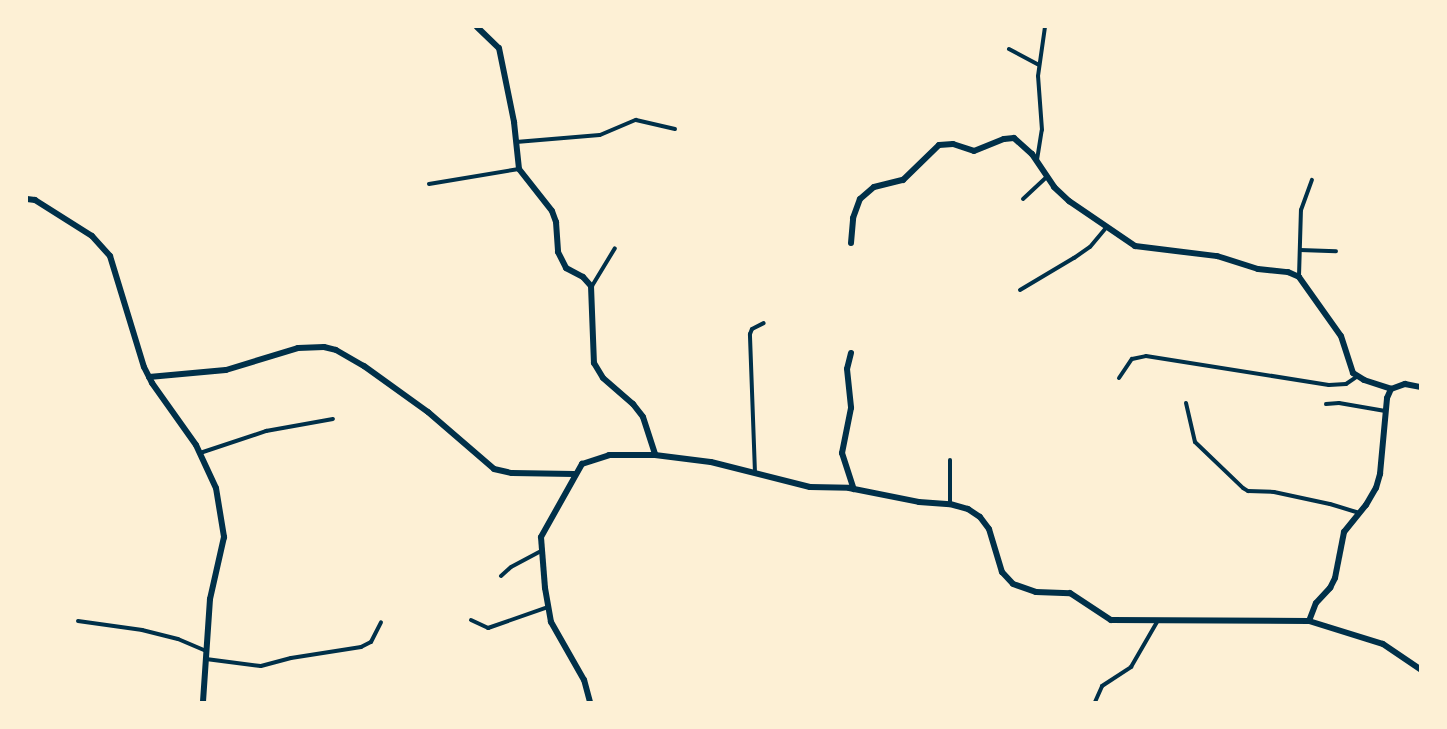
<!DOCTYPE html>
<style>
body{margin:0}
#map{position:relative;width:1447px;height:729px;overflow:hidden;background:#fdf0d5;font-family:Raleway,sans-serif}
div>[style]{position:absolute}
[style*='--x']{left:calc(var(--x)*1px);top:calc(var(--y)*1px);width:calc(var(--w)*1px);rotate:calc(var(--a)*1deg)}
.service>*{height:4px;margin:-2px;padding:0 2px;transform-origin:2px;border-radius:2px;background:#003049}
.minor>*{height:6px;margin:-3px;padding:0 3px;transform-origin:3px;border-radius:3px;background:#003049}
span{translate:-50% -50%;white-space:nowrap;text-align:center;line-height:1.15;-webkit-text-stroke:6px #fdf0d5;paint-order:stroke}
.frame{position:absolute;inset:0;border:28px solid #fdf0d5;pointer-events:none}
</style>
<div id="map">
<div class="service">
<div style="--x:1009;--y:49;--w:34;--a:28"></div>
<div style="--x:516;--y:142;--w:84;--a:-4.8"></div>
<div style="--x:600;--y:135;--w:39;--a:-23"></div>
<div style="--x:636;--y:120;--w:40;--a:13"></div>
<div style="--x:1037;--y:160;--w:30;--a:-81"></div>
<div style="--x:1042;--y:130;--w:54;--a:-94.2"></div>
<div style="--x:1038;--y:76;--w:49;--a:-81.9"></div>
<div style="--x:429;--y:184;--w:91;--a:-9.5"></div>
<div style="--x:1023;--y:199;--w:33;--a:-43"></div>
<div style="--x:1300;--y:250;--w:36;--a:2"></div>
<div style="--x:1299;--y:276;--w:66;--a:-88.3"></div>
<div style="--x:1301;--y:210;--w:32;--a:-70"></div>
<div style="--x:592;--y:286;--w:44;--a:-58.8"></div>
<div style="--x:1020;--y:290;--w:63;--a:-30.7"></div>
<div style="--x:1074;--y:258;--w:19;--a:-35"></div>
<div style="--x:1090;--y:247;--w:26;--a:-50"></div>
<div style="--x:1119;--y:378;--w:23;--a:-56"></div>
<div style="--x:1132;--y:359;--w:14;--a:-12"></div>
<div style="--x:1146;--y:356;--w:185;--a:9"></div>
<div style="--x:1329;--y:385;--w:17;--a:-3"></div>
<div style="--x:1346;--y:384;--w:14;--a:-34"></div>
<div style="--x:1186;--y:403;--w:40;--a:77"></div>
<div style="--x:1195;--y:442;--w:66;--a:43.8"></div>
<div style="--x:1243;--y:488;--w:6;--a:31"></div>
<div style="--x:1248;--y:491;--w:26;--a:2"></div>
<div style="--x:1274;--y:492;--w:57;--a:12.1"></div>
<div style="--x:1330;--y:504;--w:30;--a:17"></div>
<div style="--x:1326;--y:404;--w:13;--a:-4"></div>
<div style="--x:1339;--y:403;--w:47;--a:9.9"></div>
<div style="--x:200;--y:453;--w:70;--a:-18.4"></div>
<div style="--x:266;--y:431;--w:68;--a:-10.2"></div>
<div style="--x:755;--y:473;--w:139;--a:-92.1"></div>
<div style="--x:750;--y:334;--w:5;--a:-68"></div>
<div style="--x:752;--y:329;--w:13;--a:-27"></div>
<div style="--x:950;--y:504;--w:44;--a:-90"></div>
<div style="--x:501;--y:576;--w:13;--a:-42"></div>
<div style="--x:511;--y:567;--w:34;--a:-28"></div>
<div style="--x:471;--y:620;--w:19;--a:25"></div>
<div style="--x:488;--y:628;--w:64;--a:-19.3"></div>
<div style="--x:78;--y:621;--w:65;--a:8"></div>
<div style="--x:142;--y:630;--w:37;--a:14"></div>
<div style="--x:178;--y:639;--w:30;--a:23"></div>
<div style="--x:206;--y:659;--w:55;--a:7.3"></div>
<div style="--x:261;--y:666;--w:31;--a:-15"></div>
<div style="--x:291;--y:658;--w:71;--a:-8.9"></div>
<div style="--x:361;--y:647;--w:11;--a:-27"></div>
<div style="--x:371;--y:642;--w:22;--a:-63"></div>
<div style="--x:1095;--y:702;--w:17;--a:-66"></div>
<div style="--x:1102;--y:686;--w:35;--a:-33"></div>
<div style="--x:1131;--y:667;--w:52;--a:-60"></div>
</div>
<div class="minor">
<div style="--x:477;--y:27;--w:30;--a:44"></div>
<div style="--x:499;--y:48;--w:76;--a:78.5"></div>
<div style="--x:514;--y:122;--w:47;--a:83.9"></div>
<div style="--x:519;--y:169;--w:53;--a:51.8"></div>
<div style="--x:552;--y:211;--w:12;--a:70"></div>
<div style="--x:556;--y:222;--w:30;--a:86"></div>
<div style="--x:558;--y:252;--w:18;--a:63"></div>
<div style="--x:566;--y:268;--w:19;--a:28"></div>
<div style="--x:583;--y:277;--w:12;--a:48"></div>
<div style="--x:591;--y:286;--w:77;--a:87.8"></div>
<div style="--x:594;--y:363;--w:17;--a:59"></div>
<div style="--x:603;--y:378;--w:40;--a:41"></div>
<div style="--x:633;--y:404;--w:16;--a:52"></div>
<div style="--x:643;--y:417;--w:40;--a:72"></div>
<div style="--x:27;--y:199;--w:8;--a:7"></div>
<div style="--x:35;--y:200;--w:67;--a:32.3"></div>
<div style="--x:92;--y:236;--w:27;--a:48"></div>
<div style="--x:110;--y:256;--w:116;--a:73"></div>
<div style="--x:144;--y:367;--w:18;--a:63"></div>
<div style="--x:152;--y:383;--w:76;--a:54.6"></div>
<div style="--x:196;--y:445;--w:47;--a:65.1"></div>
<div style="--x:216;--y:488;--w:50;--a:80.7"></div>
<div style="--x:224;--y:537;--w:64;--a:102.7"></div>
<div style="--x:210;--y:599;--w:103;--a:93.9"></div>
<div style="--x:851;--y:243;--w:25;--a:-85"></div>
<div style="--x:853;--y:218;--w:20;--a:-70"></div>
<div style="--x:860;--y:199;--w:18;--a:-41"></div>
<div style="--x:874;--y:187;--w:30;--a:-14"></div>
<div style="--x:903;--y:180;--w:50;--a:-44.2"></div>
<div style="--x:939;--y:145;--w:14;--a:-4"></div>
<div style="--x:953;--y:144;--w:22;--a:18"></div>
<div style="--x:974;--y:151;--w:32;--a:-22"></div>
<div style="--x:1004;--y:139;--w:10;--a:-6"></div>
<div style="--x:1014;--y:138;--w:24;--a:42"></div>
<div style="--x:1032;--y:154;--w:40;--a:56"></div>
<div style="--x:1054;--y:187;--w:21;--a:43"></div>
<div style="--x:1069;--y:201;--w:80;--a:34.3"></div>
<div style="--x:1135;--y:246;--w:83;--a:7"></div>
<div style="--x:1217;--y:256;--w:43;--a:17.6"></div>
<div style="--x:1258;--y:269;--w:30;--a:6"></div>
<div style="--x:1288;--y:272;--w:12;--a:24"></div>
<div style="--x:1299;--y:277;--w:72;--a:54.6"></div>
<div style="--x:1341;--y:336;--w:39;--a:72"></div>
<div style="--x:1353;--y:373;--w:13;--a:32"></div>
<div style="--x:1364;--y:380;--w:28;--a:18"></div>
<div style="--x:851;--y:353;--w:16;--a:104"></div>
<div style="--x:847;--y:369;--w:39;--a:84"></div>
<div style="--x:851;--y:408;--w:46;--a:101.3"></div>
<div style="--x:842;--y:453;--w:38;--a:72"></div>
<div style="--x:149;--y:377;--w:77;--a:-5.2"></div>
<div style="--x:226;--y:370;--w:75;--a:-17"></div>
<div style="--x:298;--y:348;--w:26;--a:-2"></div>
<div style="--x:324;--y:347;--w:12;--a:14"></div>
<div style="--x:336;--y:350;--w:32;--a:30"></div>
<div style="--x:364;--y:366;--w:79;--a:35.7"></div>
<div style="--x:428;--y:412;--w:87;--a:40.8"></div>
<div style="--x:494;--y:469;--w:18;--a:13"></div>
<div style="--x:512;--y:473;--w:62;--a:0.9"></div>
<div style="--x:1309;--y:621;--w:19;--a:-69"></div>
<div style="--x:1316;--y:603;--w:21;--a:-47"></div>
<div style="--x:1330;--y:588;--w:11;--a:-63"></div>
<div style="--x:1335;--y:578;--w:47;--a:-78.9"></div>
<div style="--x:1344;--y:532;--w:35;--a:-51"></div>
<div style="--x:1366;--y:505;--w:20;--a:-60"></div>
<div style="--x:1376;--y:488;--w:15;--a:-74"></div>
<div style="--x:1380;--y:474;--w:76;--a:-84.7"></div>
<div style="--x:1387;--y:398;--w:10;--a:-66"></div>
<div style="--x:1391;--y:389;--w:15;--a:-20"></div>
<div style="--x:1405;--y:384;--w:15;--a:11"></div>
<div style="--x:590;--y:702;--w:23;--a:-105"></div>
<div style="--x:584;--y:680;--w:67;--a:-119.6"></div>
<div style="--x:551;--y:622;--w:35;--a:-100"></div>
<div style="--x:545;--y:588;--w:51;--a:-94.5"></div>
<div style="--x:541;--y:537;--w:84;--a:-60.7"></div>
<div style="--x:582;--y:464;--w:28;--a:-18"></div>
<div style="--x:609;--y:455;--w:46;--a:0"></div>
<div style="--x:655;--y:455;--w:56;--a:7.1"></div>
<div style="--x:711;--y:462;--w:102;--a:14.2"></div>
<div style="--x:810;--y:487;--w:39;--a:1"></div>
<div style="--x:849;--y:488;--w:71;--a:11.3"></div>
<div style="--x:919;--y:502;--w:31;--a:4"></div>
<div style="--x:950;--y:504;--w:19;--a:16"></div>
<div style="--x:968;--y:509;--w:14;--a:34"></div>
<div style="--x:980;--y:517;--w:15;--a:53"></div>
<div style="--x:989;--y:529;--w:45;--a:73.2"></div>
<div style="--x:1002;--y:572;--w:16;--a:47"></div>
<div style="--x:1013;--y:584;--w:24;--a:19"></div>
<div style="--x:1036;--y:592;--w:34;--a:2"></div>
<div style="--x:1070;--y:593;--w:49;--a:33.4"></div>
<div style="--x:1111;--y:620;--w:198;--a:0.3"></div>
<div style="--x:1309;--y:621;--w:77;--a:17.3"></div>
<div style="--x:1383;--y:644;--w:45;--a:34"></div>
</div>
<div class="frame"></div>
</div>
